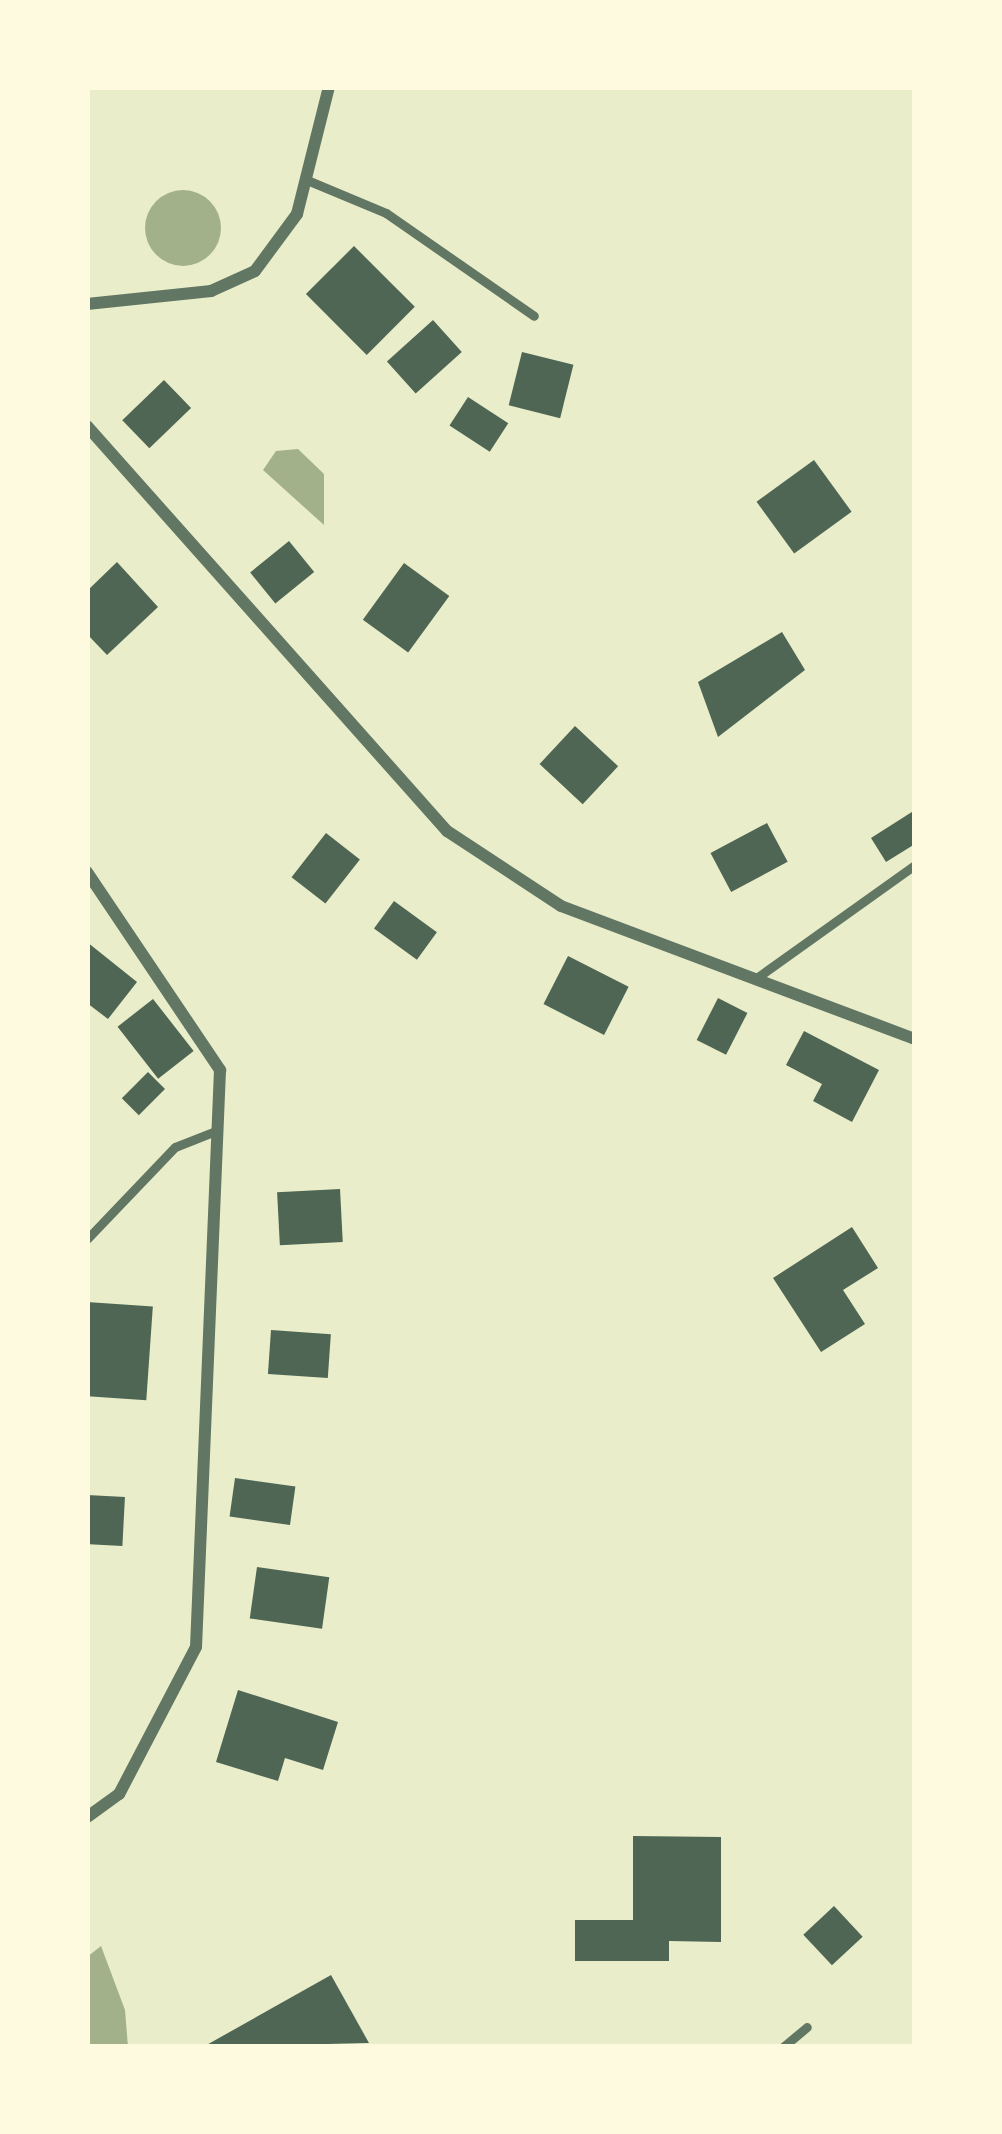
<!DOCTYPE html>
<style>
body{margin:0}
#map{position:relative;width:1002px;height:2134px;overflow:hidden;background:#e9edc9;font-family:Helvetica,sans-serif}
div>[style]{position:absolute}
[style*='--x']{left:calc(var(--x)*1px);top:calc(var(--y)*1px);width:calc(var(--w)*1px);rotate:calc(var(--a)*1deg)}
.water>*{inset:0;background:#a3b18a}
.round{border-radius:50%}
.building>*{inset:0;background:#4f6655;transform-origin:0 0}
.service>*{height:9px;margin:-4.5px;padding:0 4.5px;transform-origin:4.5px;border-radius:4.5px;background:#617663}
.minor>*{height:12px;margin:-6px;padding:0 6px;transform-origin:6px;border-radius:6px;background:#617663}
span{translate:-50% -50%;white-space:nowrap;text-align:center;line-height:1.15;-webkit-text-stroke:12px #fefae0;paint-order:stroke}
.frame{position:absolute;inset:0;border:90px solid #fefae0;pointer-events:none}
</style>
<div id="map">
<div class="water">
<div class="round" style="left:145px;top:190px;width:76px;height:76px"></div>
<div style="clip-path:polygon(298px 449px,324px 474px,324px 525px,263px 470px,276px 451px)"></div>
<div style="clip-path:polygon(101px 1946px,125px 2010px,128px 2047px,87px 2047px,87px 1957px)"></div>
</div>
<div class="building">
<div style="left:354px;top:246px;width:86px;height:68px;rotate:45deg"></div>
<div style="left:433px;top:320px;width:43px;height:62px;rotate:48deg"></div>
<div style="left:522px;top:352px;width:53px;height:55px;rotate:14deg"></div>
<div style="left:164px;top:380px;width:39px;height:58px;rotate:46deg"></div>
<div style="left:468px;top:397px;width:48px;height:34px;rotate:33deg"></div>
<div style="left:814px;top:460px;width:64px;height:71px;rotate:54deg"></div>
<div style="left:289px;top:541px;width:40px;height:50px;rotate:51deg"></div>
<div style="clip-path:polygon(117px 562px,158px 607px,107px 655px,87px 634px,87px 591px)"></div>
<div style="left:404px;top:563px;width:56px;height:70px;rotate:36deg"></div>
<div style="clip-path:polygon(782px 632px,805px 670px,718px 737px,698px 682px)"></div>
<div style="left:575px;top:726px;width:59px;height:52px;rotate:43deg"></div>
<div style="clip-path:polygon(915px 810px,915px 844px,886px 862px,871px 838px)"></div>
<div style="left:767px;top:823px;width:44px;height:64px;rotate:62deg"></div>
<div style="left:326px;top:833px;width:43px;height:56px;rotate:38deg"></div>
<div style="left:394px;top:901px;width:53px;height:34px;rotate:36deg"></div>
<div style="clip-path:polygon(87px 942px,137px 982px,108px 1019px,87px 1003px)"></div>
<div style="left:568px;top:956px;width:68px;height:54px;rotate:27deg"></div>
<div style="left:718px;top:998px;width:33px;height:47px;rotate:27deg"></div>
<div style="left:153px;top:999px;width:66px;height:45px;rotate:52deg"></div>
<div style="clip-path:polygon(804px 1031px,879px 1070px,852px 1122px,813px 1101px,822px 1084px,786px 1065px)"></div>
<div style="left:148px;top:1072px;width:24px;height:37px;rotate:45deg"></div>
<div style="left:340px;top:1189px;width:53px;height:63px;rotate:87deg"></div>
<div style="clip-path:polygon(852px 1227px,878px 1268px,843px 1290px,865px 1324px,821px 1352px,773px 1278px)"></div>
<div style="left:87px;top:1302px;width:66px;height:94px;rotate:4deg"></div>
<div style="left:271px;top:1330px;width:60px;height:44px;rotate:4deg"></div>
<div style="left:235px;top:1478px;width:61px;height:39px;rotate:8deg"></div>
<div style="left:87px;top:1495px;width:38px;height:49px;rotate:3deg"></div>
<div style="left:257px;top:1567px;width:73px;height:52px;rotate:8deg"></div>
<div style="clip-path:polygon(238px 1690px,338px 1722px,323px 1770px,285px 1758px,278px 1781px,216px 1762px)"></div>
<div style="clip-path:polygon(633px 1836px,721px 1837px,721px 1942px,669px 1941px,669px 1961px,575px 1961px,575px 1920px,633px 1920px)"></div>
<div style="left:834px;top:1906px;width:42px;height:42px;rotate:47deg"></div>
<div style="clip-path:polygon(331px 1975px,369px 2043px,203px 2047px)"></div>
</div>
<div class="service">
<div style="--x:307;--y:180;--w:86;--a:22.7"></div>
<div style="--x:386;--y:213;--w:180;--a:34.8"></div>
<div style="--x:755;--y:979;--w:196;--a:-35.5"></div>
<div style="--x:87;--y:1239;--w:127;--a:-46.3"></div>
<div style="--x:175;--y:1147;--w:46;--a:-21.6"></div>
<div style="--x:783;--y:2047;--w:31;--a:-40"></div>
</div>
<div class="minor">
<div style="--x:87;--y:304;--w:125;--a:-6"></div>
<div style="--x:211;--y:291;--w:48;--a:-24.4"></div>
<div style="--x:255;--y:271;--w:71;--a:-53.6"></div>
<div style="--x:297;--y:214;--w:131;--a:-75.9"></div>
<div style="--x:87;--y:426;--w:542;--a:48.37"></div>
<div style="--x:447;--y:831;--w:136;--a:33.3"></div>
<div style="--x:561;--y:906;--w:378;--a:20.6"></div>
<div style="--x:87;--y:872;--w:239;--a:56.1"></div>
<div style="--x:220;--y:1070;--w:577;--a:92.38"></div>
<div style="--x:196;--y:1647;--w:166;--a:117.6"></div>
<div style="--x:119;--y:1794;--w:39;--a:144"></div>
</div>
<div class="frame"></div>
</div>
